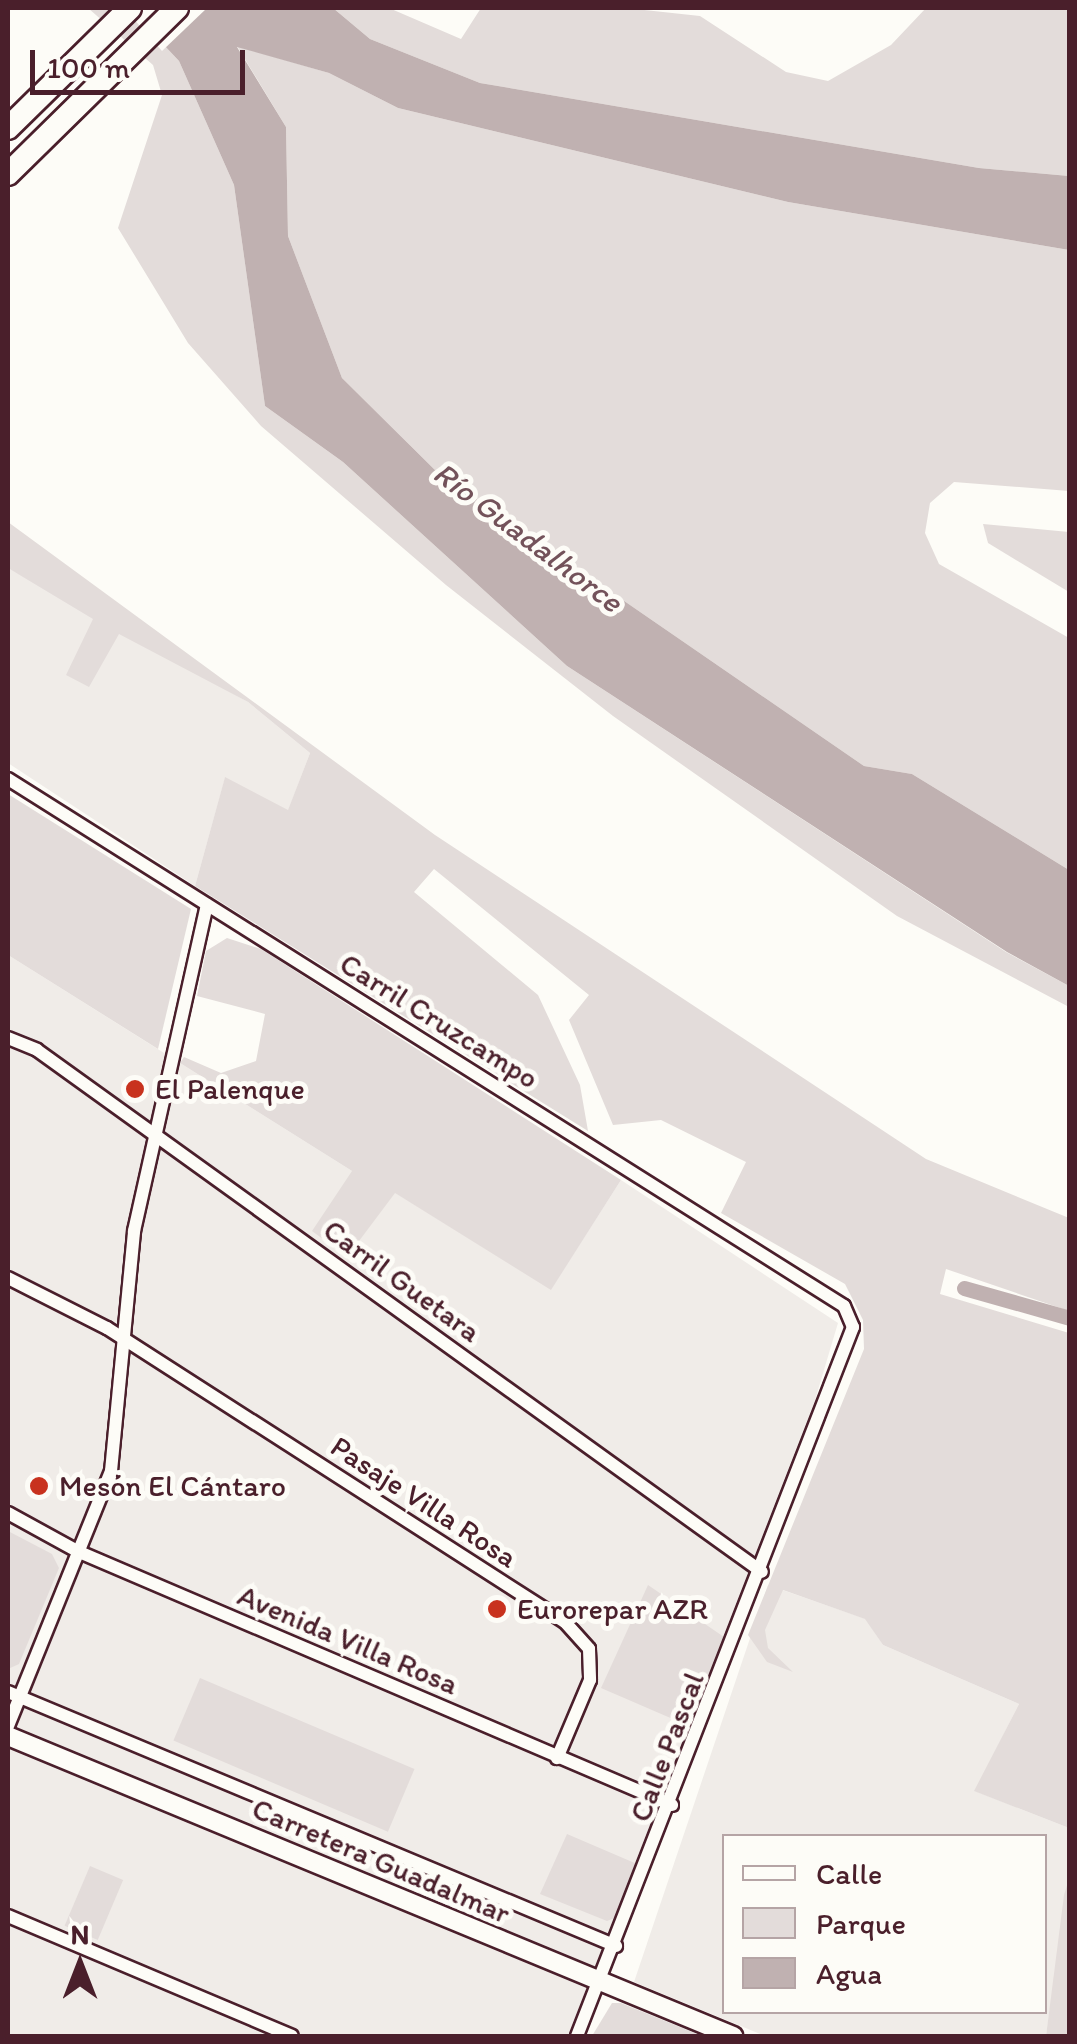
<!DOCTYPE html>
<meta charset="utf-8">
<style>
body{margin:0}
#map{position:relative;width:1077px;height:2044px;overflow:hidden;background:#fdfcf7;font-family:Itim,sans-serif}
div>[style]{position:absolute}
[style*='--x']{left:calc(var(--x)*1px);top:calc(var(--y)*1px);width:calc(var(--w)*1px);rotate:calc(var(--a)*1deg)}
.built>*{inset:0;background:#f0ece8}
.green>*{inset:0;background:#e3dcda;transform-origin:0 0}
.water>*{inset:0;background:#c0b1b1}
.pier>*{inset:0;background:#fdfcf7}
.canal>*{height:15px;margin:-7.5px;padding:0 7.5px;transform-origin:7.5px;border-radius:7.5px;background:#c0b1b1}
.roads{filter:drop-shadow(2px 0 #4a1f2b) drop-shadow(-2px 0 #4a1f2b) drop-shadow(0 2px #4a1f2b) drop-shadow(0 -2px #4a1f2b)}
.street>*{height:12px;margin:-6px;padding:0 6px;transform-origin:6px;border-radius:6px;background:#fdfcf7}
.secondary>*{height:18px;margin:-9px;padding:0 9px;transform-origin:9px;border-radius:9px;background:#fdfcf7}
.highway>*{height:22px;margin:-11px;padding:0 11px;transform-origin:11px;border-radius:11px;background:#fdfcf7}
.dots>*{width:28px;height:28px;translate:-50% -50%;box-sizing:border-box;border:5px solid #fdfcf7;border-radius:50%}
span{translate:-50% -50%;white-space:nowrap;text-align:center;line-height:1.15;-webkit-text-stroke:10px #fdfcf7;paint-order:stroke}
.street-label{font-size:30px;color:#4a1f2b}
.poi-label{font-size:30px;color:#4a1f2b}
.left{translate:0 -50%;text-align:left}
.water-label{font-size:32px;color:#73525a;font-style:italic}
.frame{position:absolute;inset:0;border:10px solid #4a1f2b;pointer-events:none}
.legend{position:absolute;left:722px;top:1834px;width:325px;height:180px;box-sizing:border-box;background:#fdfcf7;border:2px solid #b5a4a5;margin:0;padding:12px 18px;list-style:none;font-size:30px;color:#4a1f2b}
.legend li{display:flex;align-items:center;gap:20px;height:50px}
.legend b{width:50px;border:2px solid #b5a4a5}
.north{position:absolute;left:30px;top:1914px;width:100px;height:100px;-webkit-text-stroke:8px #fdfcf7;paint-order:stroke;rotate:0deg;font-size:28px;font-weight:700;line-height:40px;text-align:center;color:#4a1f2b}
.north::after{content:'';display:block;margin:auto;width:35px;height:45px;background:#4a1f2b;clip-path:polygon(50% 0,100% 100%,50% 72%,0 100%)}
.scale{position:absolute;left:30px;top:50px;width:215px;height:45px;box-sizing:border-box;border:5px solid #4a1f2b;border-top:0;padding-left:12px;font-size:30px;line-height:35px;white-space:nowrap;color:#4a1f2b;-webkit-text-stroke:8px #fdfcf7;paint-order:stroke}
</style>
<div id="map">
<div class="built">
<div style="clip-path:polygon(8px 568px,248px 702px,310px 753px,288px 811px,225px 778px,195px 886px,8px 763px)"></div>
<div style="clip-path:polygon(8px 955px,352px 1171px,346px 1257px,394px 1192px,551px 1289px,621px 1180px,838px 1323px,815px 1400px,568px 2036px,8px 2036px)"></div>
<div style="clip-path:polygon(evenodd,768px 1585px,866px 1619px,883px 1645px,1019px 1704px,975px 1791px,1069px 1828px,1069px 1879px,1046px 2036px,765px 2036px,634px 1982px,768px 1585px,724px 1836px,1044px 1836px,1044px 2012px,724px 2012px,724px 1836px)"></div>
</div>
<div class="green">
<div style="clip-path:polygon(88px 8px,129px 8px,179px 61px,234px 185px,265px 406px,343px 462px,567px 666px,1006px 952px,1069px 986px,1069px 1007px,897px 916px,613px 716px,446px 585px,261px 426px,188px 343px,118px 228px,162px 95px,153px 65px)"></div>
<div style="clip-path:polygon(333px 8px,389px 8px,461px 39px,481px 8px,626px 8px,700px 16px,786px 72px,828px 81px,891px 45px,926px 8px,1069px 8px,1069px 176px,979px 168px,480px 83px,370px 39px)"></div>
<div style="clip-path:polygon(237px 46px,329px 73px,398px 108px,788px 202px,1069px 250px,1069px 491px,954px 482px,930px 503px,925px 533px,939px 564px,1069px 638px,1069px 870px,912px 774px,864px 766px,437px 472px,342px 378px,288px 236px,286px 127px)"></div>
<div style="clip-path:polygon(8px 522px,435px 835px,926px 1159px,1069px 1218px,1069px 1311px,946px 1269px,940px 1294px,1069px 1333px,1069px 1828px,974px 1791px,1019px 1704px,883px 1645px,865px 1619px,783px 1590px,765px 1630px,768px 1648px,793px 1672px,767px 1662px,748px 1635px,864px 1349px,863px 1320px,845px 1284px,721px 1213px,746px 1162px,661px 1120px,613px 1125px,569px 1020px,589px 995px,434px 869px,414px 892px,538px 995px,580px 1085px,588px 1131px,195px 886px,225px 777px,288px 810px,310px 753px,248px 702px,119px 634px,89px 687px,66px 675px,93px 619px,8px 568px)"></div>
<div style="clip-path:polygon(983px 524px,1069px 532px,1069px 592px,988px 543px)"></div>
<div style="clip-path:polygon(8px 794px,191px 909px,158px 1049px,8px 955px)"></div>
<div style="clip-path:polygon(227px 938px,261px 949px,621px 1180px,551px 1290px,395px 1193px,347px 1257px,312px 1231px,352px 1171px,180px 1063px,184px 1057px,221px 1073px,256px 1061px,265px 1014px,197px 996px,206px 951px)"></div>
<div style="clip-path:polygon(8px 1531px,52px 1554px,59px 1568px,19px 1664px,8px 1669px)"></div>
<div style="clip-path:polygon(648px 1585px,724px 1637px,689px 1726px,601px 1688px)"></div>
<div style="left:200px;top:1678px;width:233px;height:68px;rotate:23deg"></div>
<div style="clip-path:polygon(567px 1834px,637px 1864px,617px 1917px,607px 1921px,540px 1894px)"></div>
<div style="left:90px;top:1866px;width:36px;height:65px;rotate:23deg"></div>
<div style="clip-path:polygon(1069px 1879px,1069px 2036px,1046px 2036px,1064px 1895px)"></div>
<div style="clip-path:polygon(612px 2003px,621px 2003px,702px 2036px,592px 2036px)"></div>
</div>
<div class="water">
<div style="clip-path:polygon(129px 8px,333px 8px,370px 39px,480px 83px,979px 168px,1069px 176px,1069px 250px,788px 202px,398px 108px,329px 73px,237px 47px,286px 127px,288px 236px,342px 378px,437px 472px,864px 766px,912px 774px,1069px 870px,1069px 986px,1007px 952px,567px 666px,343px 462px,265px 406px,234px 185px,179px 61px)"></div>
</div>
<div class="pier">
<div style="clip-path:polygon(124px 8px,207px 8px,162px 51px)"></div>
</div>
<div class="canal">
<div style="--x:964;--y:1288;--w:110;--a:15.8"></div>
</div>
<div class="roads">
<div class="street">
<div style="--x:8;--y:779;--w:988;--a:32.23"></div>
<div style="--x:844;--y:1306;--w:23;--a:67"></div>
<div style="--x:853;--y:1327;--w:761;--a:111.27"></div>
<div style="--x:8;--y:1038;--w:31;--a:22"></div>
<div style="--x:37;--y:1050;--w:893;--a:35.75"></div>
<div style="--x:8;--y:1278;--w:111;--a:26.8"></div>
<div style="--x:107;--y:1328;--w:544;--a:32.7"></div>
<div style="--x:565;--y:1622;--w:36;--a:48"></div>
<div style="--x:589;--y:1649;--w:31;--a:88"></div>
<div style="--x:590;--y:1680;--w:85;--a:112.9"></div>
<div style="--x:8;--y:1513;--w:79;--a:28.8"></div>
<div style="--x:77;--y:1551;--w:647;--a:23.12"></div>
<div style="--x:8;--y:1692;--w:659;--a:22.67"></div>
<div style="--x:8;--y:1726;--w:275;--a:-68"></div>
<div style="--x:111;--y:1471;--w:241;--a:-84.5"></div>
<div style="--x:134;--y:1231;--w:334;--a:-77.4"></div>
<div style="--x:8;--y:1916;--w:308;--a:22.9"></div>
</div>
<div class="secondary">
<div style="--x:8;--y:1736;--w:785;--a:22.48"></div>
</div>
<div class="highway">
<div style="--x:8;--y:128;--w:171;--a:-44.5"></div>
<div style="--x:8;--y:174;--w:237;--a:-44.5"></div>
</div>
</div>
<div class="dots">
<div style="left:135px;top:1089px;background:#c8321e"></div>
<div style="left:39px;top:1486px;background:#c8321e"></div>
<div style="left:497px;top:1609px;background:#c8321e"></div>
</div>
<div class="street-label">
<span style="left:439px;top:1021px;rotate:32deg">Carril Cruzcampo</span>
<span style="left:402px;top:1281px;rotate:36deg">Carril Guetara</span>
<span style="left:424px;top:1502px;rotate:33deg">Pasaje Villa Rosa</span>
<span style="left:348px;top:1640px;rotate:23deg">Avenida Villa Rosa</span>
<span style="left:667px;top:1747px;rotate:-69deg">Calle Pascal</span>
<span style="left:381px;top:1861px;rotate:23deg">Carretera Guadalmar</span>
</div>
<div class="poi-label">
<span class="left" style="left:155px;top:1089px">El Palenque</span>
<span class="left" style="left:59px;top:1486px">Mesón El Cántaro</span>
<span class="left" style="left:517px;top:1609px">Eurorepar AZR</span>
</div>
<div class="water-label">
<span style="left:528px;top:537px;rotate:37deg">Río Guadalhorce</span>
</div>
<div class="frame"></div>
<ul class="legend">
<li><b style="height:12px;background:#fdfcf7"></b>Calle</li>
<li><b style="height:28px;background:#e3dcda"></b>Parque</li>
<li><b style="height:28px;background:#c0b1b1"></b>Agua</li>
</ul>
<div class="north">N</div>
<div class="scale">100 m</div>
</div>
